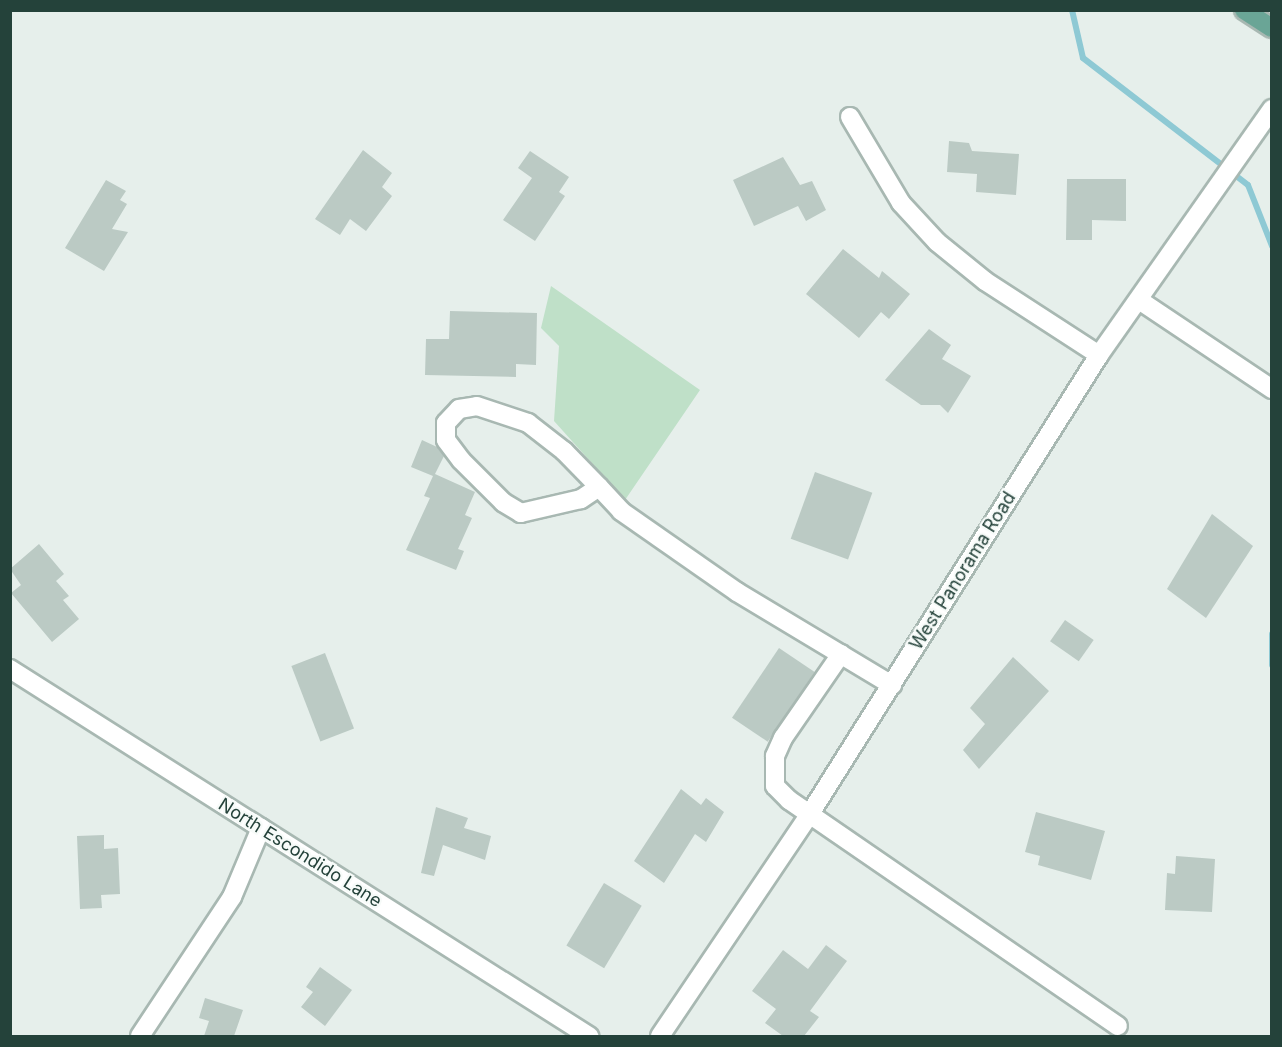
<!DOCTYPE html>
<style>
body{margin:0}
#map{position:relative;width:1282px;height:1047px;overflow:hidden;background:#e6efeb;font-family:Inter,sans-serif}
div>[style]{position:absolute}
[style*='--x']{left:calc(var(--x)*1px);top:calc(var(--y)*1px);width:calc(var(--w)*1px);rotate:calc(var(--a)*1deg)}
.green>*{inset:0;background:#bfe0c8}
.stream>*{height:6px;margin:-3px;padding:0 3px;transform-origin:3px;border-radius:3px;background:#8ec9d4}
.building>*{inset:0;background:#bbcac4;transform-origin:0 0}
.roads{filter:drop-shadow(2px 0 #a8b8b2) drop-shadow(-2px 0 #a8b8b2) drop-shadow(0 2px #a8b8b2) drop-shadow(0 -2px #a8b8b2)}
.minor>*{height:18px;margin:-9px;padding:0 9px;transform-origin:9px;border-radius:9px;background:#fff}
.major>*{height:18px;margin:-9px;padding:0 9px;transform-origin:9px;border-radius:9px;background:#6aa596}
span{translate:-50% -50%;white-space:nowrap;text-align:center;line-height:1.15;-webkit-text-stroke:4.5px #f7fbf9;paint-order:stroke}
.street-label{font-size:18px;color:#24423a}
.frame{position:absolute;inset:0;border:12px solid #24423a;pointer-events:none}
</style>
<div id="map">
<div class="green">
<div style="clip-path:polygon(551px 286px,700px 390px,625px 500px,554px 421px,559px 346px,541px 328px)"></div>
</div>
<div class="stream">
<div style="--x:1072;--y:10;--w:49;--a:77.1"></div>
<div style="--x:1083;--y:58;--w:208;--a:37.6"></div>
<div style="--x:1248;--y:185;--w:66;--a:68.5"></div>
<div style="--x:1272;--y:634;--w:31;--a:90"></div>
</div>
<div class="building">
<div style="clip-path:polygon(949px 141px,969px 143px,972px 151px,1019px 154px,1016px 195px,976px 192px,977px 174px,947px 172px)"></div>
<div style="clip-path:polygon(363px 150px,392px 173px,382px 187px,392px 196px,366px 231px,350px 219px,340px 235px,315px 219px)"></div>
<div style="clip-path:polygon(530px 151px,569px 177px,559px 192px,565px 196px,535px 241px,503px 220px,532px 178px,518px 168px)"></div>
<div style="clip-path:polygon(783px 157px,800px 185px,812px 181px,826px 210px,806px 221px,798px 206px,754px 226px,733px 180px)"></div>
<div style="clip-path:polygon(1067px 179px,1126px 179px,1126px 221px,1092px 220px,1092px 240px,1066px 240px)"></div>
<div style="clip-path:polygon(106px 180px,126px 191px,120px 200px,127px 204px,112px 229px,128px 232px,104px 271px,65px 248px)"></div>
<div style="clip-path:polygon(843px 249px,879px 278px,882px 271px,910px 294px,889px 319px,881px 312px,859px 338px,806px 294px)"></div>
<div style="clip-path:polygon(450px 311px,537px 313px,536px 365px,516px 364px,516px 377px,425px 375px,426px 339px,449px 339px)"></div>
<div style="clip-path:polygon(929px 329px,951px 345px,942px 359px,971px 376px,948px 413px,940px 405px,921px 405px,885px 380px)"></div>
<div style="clip-path:polygon(422px 440px,437px 447px,444px 456px,435px 474px,475px 492px,465px 515px,472px 518px,458px 549px,464px 551px,456px 570px,406px 550px,430px 498px,424px 496px,433px 476px,411px 467px)"></div>
<div style="left:815px;top:472px;width:61px;height:71px;rotate:20deg"></div>
<div style="clip-path:polygon(1212px 514px,1253px 546px,1206px 618px,1167px 589px)"></div>
<div style="clip-path:polygon(39px 544px,64px 574px,56px 581px,69px 596px,63px 600px,79px 619px,52px 642px,11px 593px,21px 585px,10px 569px)"></div>
<div style="left:1065px;top:620px;width:35px;height:26px;rotate:35deg"></div>
<div style="left:779px;top:648px;width:43px;height:84px;rotate:34deg"></div>
<div style="left:325px;top:653px;width:81px;height:36px;rotate:69deg"></div>
<div style="clip-path:polygon(1013px 657px,1049px 691px,979px 769px,963px 750px,985px 724px,970px 708px)"></div>
<div style="clip-path:polygon(681px 789px,701px 805px,706px 798px,724px 812px,706px 842px,695px 834px,664px 883px,634px 861px)"></div>
<div style="clip-path:polygon(436px 807px,468px 818px,464px 828px,491px 836px,485px 860px,443px 845px,434px 876px,421px 873px)"></div>
<div style="clip-path:polygon(1036px 812px,1105px 831px,1091px 880px,1038px 865px,1040px 856px,1025px 852px)"></div>
<div style="clip-path:polygon(104px 835px,104px 849px,118px 848px,120px 894px,101px 895px,102px 908px,80px 909px,77px 836px)"></div>
<div style="clip-path:polygon(1176px 856px,1215px 859px,1212px 912px,1165px 910px,1167px 873px,1175px 874px)"></div>
<div style="left:604px;top:883px;width:44px;height:73px;rotate:31deg"></div>
<div style="clip-path:polygon(826px 945px,847px 961px,810px 1011px,819px 1017px,804px 1036px,783px 1036px,765px 1023px,776px 1009px,752px 991px,783px 950px,808px 969px)"></div>
<div style="clip-path:polygon(320px 967px,352px 990px,325px 1026px,301px 1007px,313px 992px,306px 987px)"></div>
<div style="clip-path:polygon(205px 998px,243px 1010px,234px 1036px,204px 1036px,209px 1021px,199px 1018px)"></div>
</div>
<div class="roads">
<div class="minor">
<div style="--x:850;--y:117;--w:100;--a:59.3"></div>
<div style="--x:901;--y:203;--w:53;--a:47.3"></div>
<div style="--x:937;--y:242;--w:62;--a:39.1"></div>
<div style="--x:985;--y:281;--w:136;--a:33"></div>
<div style="--x:1139;--y:300;--w:160;--a:33.8"></div>
<div style="--x:599;--y:487;--w:22;--a:146"></div>
<div style="--x:581;--y:499;--w:62;--a:166.9"></div>
<div style="--x:521;--y:513;--w:21;--a:-149"></div>
<div style="--x:503;--y:502;--w:59;--a:-135"></div>
<div style="--x:461;--y:460;--w:25;--a:-127"></div>
<div style="--x:446;--y:440;--w:17;--a:-90"></div>
<div style="--x:446;--y:423;--w:19;--a:-47"></div>
<div style="--x:459;--y:409;--w:18;--a:-9"></div>
<div style="--x:477;--y:406;--w:54;--a:18.4"></div>
<div style="--x:528;--y:423;--w:46;--a:37.9"></div>
<div style="--x:564;--y:451;--w:50;--a:45.8"></div>
<div style="--x:599;--y:487;--w:33;--a:47"></div>
<div style="--x:621;--y:511;--w:141;--a:34.9"></div>
<div style="--x:737;--y:592;--w:181;--a:31"></div>
<div style="--x:841;--y:654;--w:102;--a:124.6"></div>
<div style="--x:783;--y:738;--w:20;--a:114"></div>
<div style="--x:775;--y:756;--w:30;--a:90"></div>
<div style="--x:775;--y:786;--w:20;--a:45"></div>
<div style="--x:789;--y:800;--w:399;--a:34.5"></div>
<div style="--x:10;--y:669;--w:686;--a:32.37"></div>
<div style="--x:140;--y:1036;--w:167;--a:-56.5"></div>
<div style="--x:232;--y:897;--w:75;--a:-67.2"></div>
<div style="--x:660;--y:1036;--w:270;--a:-56"></div>
<div style="--x:811;--y:812;--w:540;--a:-57.78"></div>
<div style="--x:1099;--y:355;--w:301;--a:-54.9"></div>
</div>
<div class="major">
<div style="--x:1244;--y:10;--w:33;--a:33"></div>
</div>
</div>
<div class="street-label">
<span style="left:963px;top:571px;rotate:-58deg">West Panorama Road</span>
<span style="left:300px;top:853px;rotate:32deg">North Escondido Lane</span>
</div>
<div class="frame"></div>
</div>
